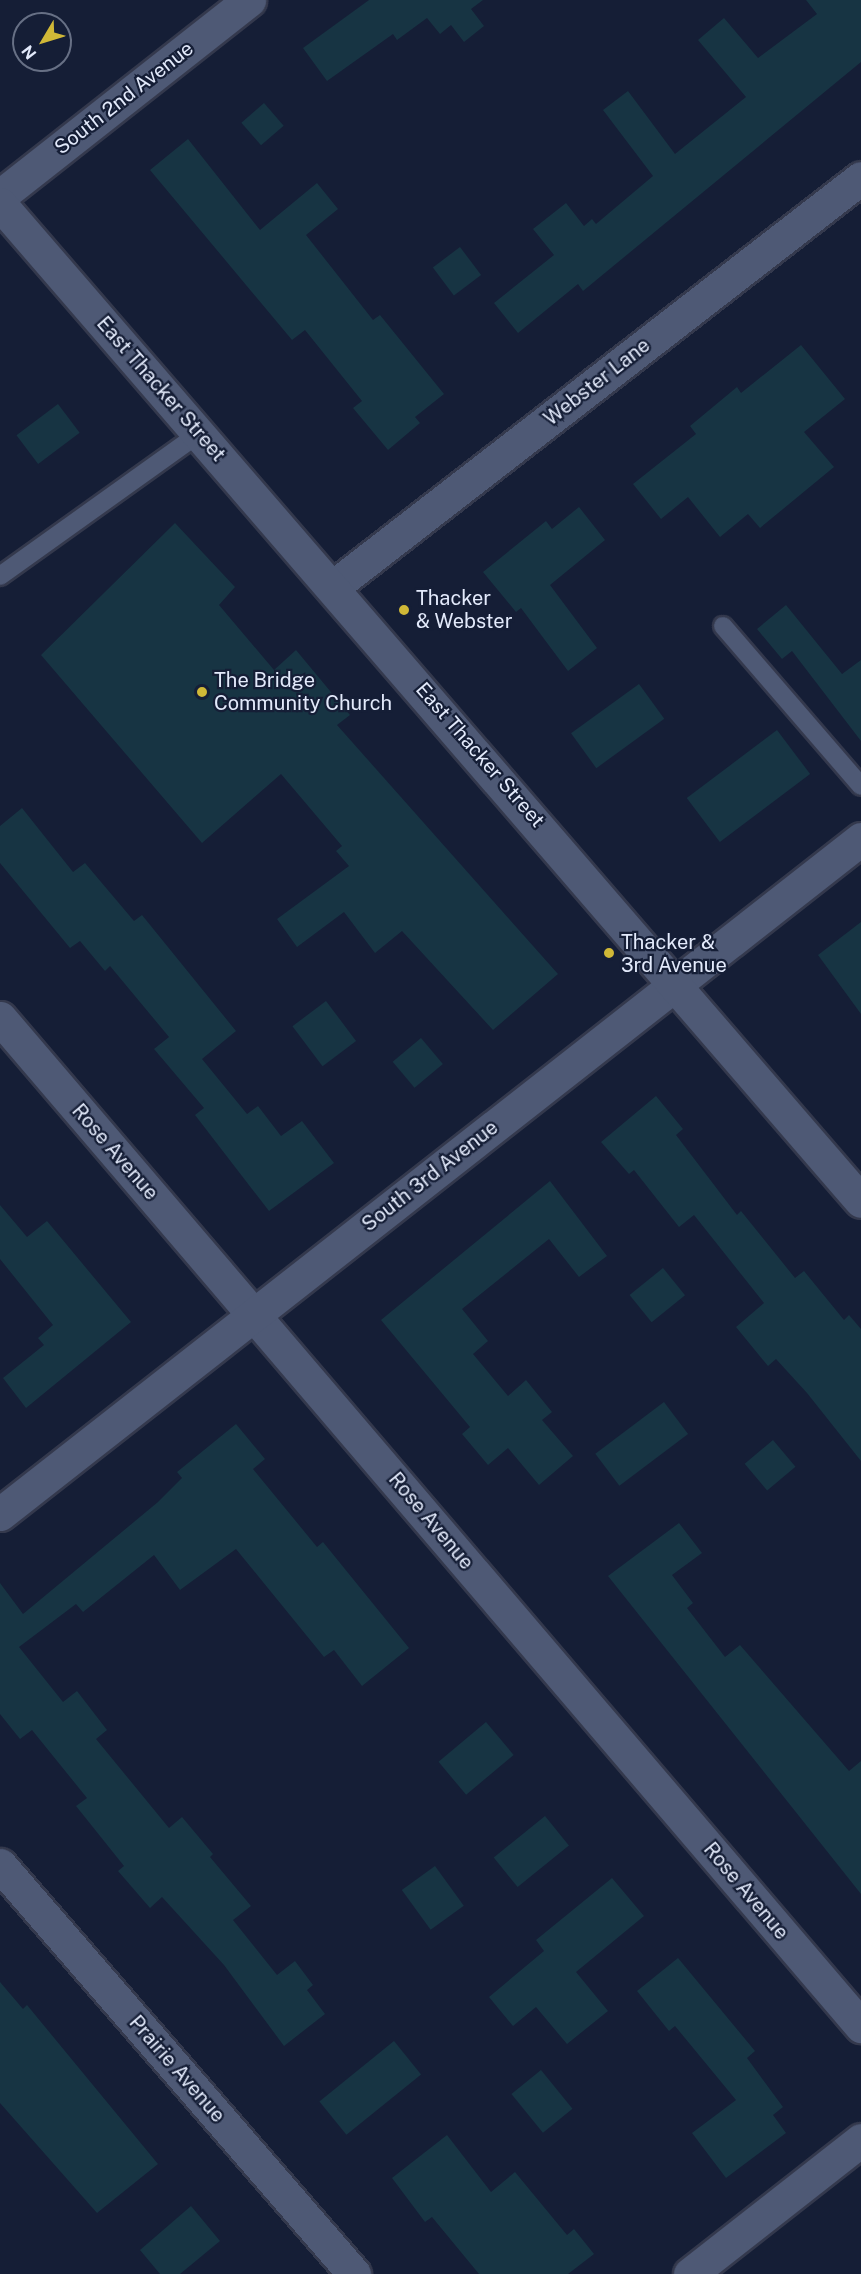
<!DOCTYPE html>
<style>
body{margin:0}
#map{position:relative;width:861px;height:2274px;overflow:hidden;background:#151e36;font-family:"Public Sans",sans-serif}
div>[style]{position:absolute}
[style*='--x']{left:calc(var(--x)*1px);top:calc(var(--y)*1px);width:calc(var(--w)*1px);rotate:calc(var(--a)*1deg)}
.building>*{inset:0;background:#173443;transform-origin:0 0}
.roads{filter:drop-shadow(2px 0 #34394d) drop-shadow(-2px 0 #34394d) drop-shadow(0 2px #34394d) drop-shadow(0 -2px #34394d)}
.service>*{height:18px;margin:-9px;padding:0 9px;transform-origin:9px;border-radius:9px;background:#4e5975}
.minor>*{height:33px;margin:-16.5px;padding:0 16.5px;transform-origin:16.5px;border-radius:16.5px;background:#4e5975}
.tertiary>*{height:33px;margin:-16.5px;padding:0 16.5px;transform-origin:16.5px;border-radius:16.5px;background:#4e5975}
.dots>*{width:16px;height:16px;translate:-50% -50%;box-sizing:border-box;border:3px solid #151e36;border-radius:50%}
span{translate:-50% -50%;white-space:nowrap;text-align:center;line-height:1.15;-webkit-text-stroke:4.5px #151e36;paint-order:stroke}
.street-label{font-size:20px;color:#e3eafb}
.poi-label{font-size:20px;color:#e3eafb}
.left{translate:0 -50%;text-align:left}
.north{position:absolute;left:12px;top:12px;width:60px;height:60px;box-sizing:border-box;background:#151e36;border:2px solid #677085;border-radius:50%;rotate:232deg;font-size:16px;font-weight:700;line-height:24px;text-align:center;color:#e3eafb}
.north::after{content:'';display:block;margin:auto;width:21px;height:27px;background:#d0b837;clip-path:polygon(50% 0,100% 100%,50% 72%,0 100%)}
</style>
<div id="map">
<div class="building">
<div style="clip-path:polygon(369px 0,483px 0,471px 9px,484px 26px,464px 42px,451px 25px,440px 34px,427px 18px,397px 40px,393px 34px,327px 81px,303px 48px)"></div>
<div style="clip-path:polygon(806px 0,861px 0,861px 62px,583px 291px,578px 284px,518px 333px,494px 303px,554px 255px,533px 229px,566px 203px,584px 226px,592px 219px,596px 224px,653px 176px,603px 110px,628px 91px,675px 154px,746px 97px,698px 40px,724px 18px,758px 58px,817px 14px)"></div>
<div style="left:264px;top:103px;width:30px;height:30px;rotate:49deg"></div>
<div style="clip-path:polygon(188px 139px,260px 230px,317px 183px,338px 209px,306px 235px,373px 320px,380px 315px,444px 394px,415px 417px,420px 423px,388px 450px,353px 408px,362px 401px,305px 330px,292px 340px,150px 170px)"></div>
<div style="left:460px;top:247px;width:35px;height:34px;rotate:53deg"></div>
<div style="clip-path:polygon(801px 345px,845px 399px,804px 432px,834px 467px,760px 528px,748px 514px,720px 537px,688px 497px,661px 519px,633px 484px,696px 434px,690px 426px,737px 387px,741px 393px)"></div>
<div style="left:58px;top:404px;width:36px;height:52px;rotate:53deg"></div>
<div style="clip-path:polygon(579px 507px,605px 540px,550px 585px,597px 648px,568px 671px,521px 608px,516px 612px,483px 572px,546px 521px,552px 529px)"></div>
<div style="clip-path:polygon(175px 523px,235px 587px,219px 605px,274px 670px,296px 650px,350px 715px,337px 725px,558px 974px,493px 1030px,402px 931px,375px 953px,344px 912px,297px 947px,277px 919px,349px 866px,336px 851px,342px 846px,281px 774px,202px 843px,41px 655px)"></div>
<div style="clip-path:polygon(786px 605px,842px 674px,861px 660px,861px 741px,792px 651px,782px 659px,757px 629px)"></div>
<div style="left:639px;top:684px;width:43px;height:84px;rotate:54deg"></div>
<div style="left:777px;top:730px;width:55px;height:113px;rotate:53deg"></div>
<div style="clip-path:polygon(22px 808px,73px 872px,85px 863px,134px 921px,142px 915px,236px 1031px,202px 1059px,247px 1114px,258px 1106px,281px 1136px,302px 1121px,334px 1163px,269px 1211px,195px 1115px,204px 1108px,154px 1049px,169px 1037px,110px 966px,105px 971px,80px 941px,70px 948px,0 863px,0 826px)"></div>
<div style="clip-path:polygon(861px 922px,861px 1014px,818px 955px)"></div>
<div style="left:326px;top:1001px;width:50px;height:42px;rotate:53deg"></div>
<div style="left:421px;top:1038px;width:34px;height:37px;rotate:50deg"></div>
<div style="clip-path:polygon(656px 1096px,683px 1129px,676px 1135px,737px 1215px,741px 1211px,795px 1278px,804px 1271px,844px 1320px,849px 1315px,861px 1329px,861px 1461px,807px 1393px,776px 1359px,768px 1366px,736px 1327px,764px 1303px,694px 1215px,679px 1227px,634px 1170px,629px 1174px,601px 1142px)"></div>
<div style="clip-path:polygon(550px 1181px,607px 1256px,579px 1277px,549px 1239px,462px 1309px,488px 1341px,473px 1354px,508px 1396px,526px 1380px,552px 1412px,542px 1420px,573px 1456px,539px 1485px,508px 1448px,488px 1465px,462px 1434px,470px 1427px,381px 1320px)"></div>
<div style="clip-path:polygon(0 1205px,27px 1237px,47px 1221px,131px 1322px,26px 1408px,3px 1378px,44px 1345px,38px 1338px,53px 1325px,0 1259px)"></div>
<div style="left:663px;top:1268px;width:35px;height:43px;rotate:51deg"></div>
<div style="left:664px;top:1402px;width:40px;height:86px;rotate:53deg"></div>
<div style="clip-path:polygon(236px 1424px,265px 1459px,253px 1469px,317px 1547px,323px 1542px,409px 1648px,362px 1686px,334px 1650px,324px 1657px,236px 1549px,180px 1590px,154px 1555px,83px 1612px,76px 1604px,19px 1647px,63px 1702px,77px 1691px,107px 1730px,96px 1739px,169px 1828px,182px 1817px,213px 1854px,210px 1857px,251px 1906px,233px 1920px,277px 1975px,295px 1961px,313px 1985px,307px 1990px,325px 2014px,284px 2046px,224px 1965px,162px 1897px,150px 1908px,118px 1871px,124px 1866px,76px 1806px,87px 1798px,32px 1730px,20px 1739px,0 1714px,0 1583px,23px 1614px,158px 1502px,182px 1478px,177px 1472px)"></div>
<div style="left:773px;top:1440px;width:35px;height:37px;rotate:50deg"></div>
<div style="clip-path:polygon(679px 1523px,702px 1553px,672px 1575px,693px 1603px,687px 1608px,725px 1657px,740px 1645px,849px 1771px,861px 1761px,861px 1894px,608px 1576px)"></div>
<div style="left:486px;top:1722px;width:43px;height:62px;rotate:50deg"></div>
<div style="left:545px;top:1816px;width:38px;height:66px;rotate:51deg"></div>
<div style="left:435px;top:1866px;width:49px;height:41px;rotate:54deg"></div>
<div style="clip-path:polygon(612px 1878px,644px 1916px,576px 1972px,608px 2011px,567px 2044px,536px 2007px,513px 2026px,489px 1997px,544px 1951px,536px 1940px)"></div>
<div style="clip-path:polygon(678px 1958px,755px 2051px,747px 2058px,783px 2107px,773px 2115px,786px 2133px,726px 2178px,692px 2133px,736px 2100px,675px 2026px,669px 2031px,637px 1991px)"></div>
<div style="clip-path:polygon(0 1982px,23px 2009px,27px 2005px,158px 2164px,97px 2213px,0 2103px)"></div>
<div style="left:394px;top:2041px;width:43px;height:96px;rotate:51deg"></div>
<div style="left:541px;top:2070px;width:50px;height:38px;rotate:51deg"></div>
<div style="clip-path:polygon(447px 2135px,491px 2192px,515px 2172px,567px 2235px,574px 2229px,594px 2254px,568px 2274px,479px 2274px,432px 2217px,425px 2222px,392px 2178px)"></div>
<div style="clip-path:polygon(191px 2206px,220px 2241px,180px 2274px,160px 2274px,140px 2250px)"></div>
</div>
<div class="roads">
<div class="service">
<div style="--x:0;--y:576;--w:246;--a:-35.6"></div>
<div style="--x:723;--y:626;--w:211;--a:49.2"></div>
</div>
<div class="minor">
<div style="--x:0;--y:196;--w:317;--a:-38.2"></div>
<div style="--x:334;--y:586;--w:666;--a:-37.75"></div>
<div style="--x:0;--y:1018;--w:1326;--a:49.5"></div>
<div style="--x:0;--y:1514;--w:1094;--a:-38.1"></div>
<div style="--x:0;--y:1865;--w:541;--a:49.12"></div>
<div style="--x:690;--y:2274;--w:217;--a:-38.1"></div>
</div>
<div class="tertiary">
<div style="--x:0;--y:204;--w:1317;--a:49.19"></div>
</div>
</div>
<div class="dots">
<div style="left:404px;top:610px;background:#d0b837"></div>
<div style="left:202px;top:692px;background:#d0b837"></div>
<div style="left:609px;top:953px;background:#d0b837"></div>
</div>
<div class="street-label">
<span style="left:124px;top:98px;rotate:-38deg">South 2nd Avenue</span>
<span style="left:597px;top:382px;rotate:-38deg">Webster Lane</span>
<span style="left:161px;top:389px;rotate:49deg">East Thacker Street</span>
<span style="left:480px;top:755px;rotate:49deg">East Thacker Street</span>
<span style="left:115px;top:1152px;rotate:49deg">Rose Avenue</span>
<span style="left:430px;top:1176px;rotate:-38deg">South 3rd Avenue</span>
<span style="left:431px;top:1521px;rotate:50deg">Rose Avenue</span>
<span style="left:746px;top:1891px;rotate:50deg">Rose Avenue</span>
<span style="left:177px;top:2069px;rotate:49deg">Prairie Avenue</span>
</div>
<div class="poi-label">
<span class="left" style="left:416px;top:610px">Thacker<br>&amp; Webster</span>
<span class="left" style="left:214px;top:692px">The Bridge<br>Community Church</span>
<span class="left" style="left:621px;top:954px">Thacker &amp;<br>3rd Avenue</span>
</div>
<div class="north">N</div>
</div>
